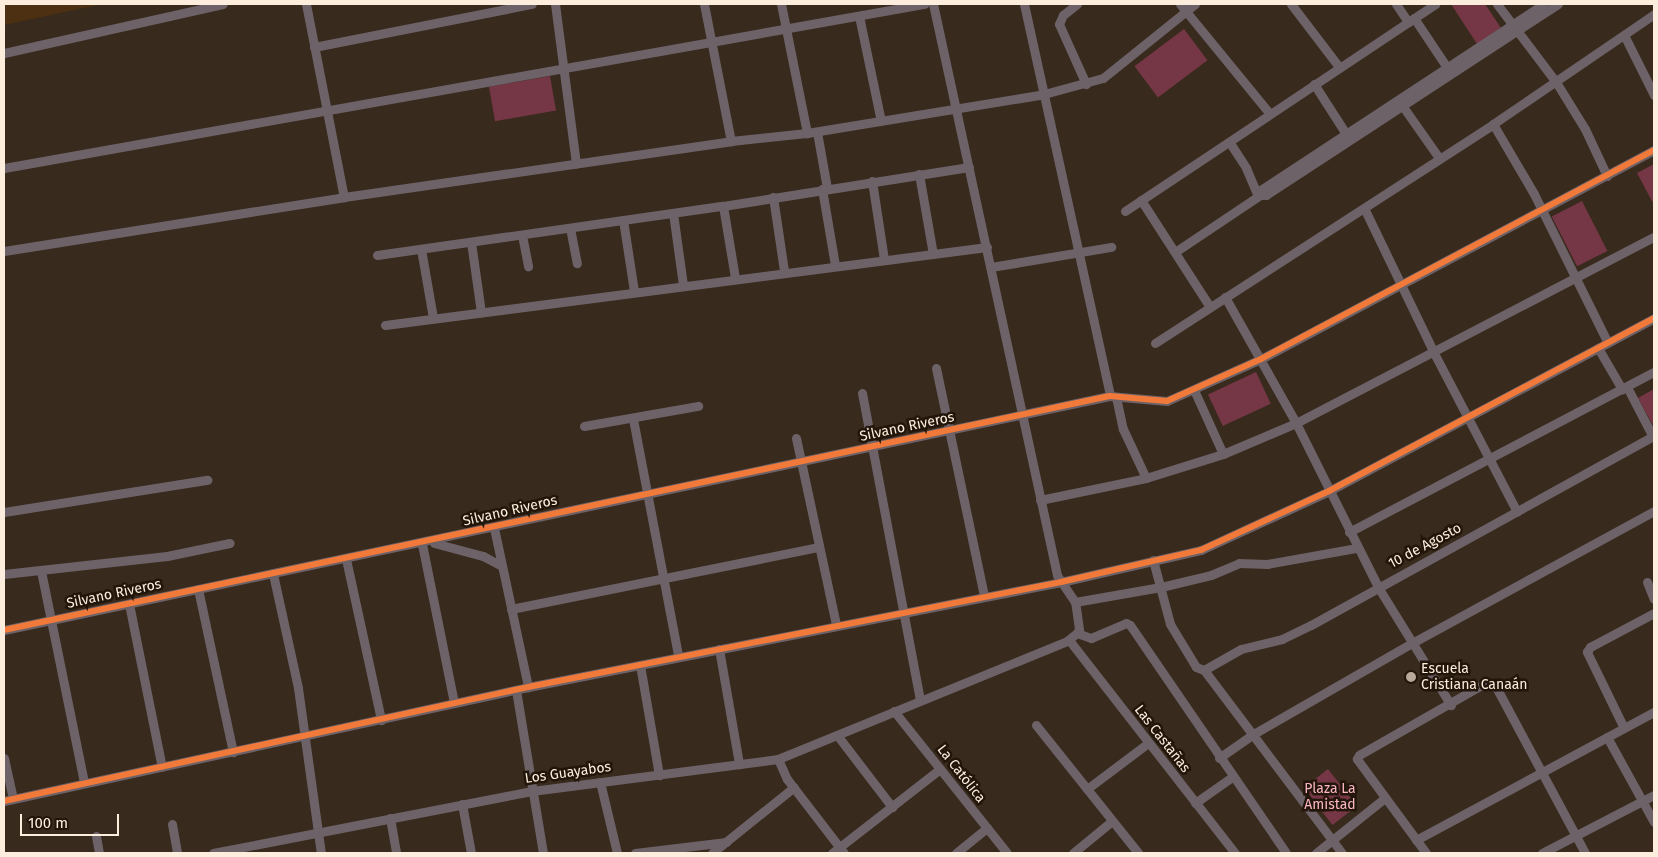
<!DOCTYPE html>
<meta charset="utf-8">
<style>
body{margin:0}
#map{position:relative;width:1658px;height:857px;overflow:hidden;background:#382a1c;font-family:"Fira Sans",sans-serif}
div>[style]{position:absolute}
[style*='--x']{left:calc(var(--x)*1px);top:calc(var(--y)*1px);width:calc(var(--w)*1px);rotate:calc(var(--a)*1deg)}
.built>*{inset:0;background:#4d3012}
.green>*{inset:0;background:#753645;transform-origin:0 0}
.minor>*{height:9px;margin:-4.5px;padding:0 4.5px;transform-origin:4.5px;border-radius:4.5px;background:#6d6268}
.cycleway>*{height:6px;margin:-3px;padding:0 3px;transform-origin:3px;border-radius:3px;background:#f17a3a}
.dots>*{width:14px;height:14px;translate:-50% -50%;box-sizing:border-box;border:2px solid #22160b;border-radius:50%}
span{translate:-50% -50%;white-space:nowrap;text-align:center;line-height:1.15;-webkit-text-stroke:5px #22160b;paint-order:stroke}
.street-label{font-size:14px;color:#fdeddd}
.poi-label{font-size:14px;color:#fdeddd}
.left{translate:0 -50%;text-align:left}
.park-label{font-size:14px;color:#fdb6c6}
.frame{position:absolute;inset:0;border:5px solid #fdeddd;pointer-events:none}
.scale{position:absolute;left:20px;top:814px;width:99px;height:22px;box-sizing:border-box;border:2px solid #fdeddd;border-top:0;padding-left:6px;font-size:15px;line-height:18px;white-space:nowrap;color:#fdeddd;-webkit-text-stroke:4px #22160b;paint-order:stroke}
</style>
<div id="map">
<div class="built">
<div style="clip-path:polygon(4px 4px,102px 4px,4px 25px)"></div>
</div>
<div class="green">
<div style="clip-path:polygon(1451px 4px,1485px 4px,1501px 28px,1477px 44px)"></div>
<div style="left:1184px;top:29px;width:39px;height:62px;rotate:53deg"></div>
<div style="left:550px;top:76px;width:35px;height:62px;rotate:80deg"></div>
<div style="clip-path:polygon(1654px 164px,1654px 205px,1637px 173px)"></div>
<div style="left:1582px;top:201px;width:56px;height:34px;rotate:63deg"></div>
<div style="left:1256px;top:372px;width:35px;height:53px;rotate:65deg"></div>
<div style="clip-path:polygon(1654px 389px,1654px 427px,1638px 398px)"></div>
<div style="left:1328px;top:769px;width:47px;height:31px;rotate:52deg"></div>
</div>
<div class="minor">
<div style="--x:306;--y:4;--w:197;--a:78.9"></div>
<div style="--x:555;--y:4;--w:161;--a:82.5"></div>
<div style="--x:704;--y:4;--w:140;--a:78.9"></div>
<div style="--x:781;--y:4;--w:132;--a:78.6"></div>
<div style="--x:1024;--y:4;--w:401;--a:77.6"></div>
<div style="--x:1077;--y:4;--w:18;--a:142"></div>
<div style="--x:1063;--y:15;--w:10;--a:114"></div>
<div style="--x:1059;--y:24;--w:66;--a:65.8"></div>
<div style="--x:1180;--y:4;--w:142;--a:50.7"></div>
<div style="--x:1291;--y:4;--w:79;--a:52.7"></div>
<div style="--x:1396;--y:4;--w:22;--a:56"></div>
<div style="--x:1497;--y:4;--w:98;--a:52.9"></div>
<div style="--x:1556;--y:82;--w:55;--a:58.3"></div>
<div style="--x:1585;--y:129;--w:52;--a:64.9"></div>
<div style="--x:859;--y:16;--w:107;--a:78.2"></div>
<div style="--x:1414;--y:18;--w:65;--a:56.3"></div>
<div style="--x:1625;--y:37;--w:65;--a:63.4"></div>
<div style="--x:314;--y:47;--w:222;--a:-11.2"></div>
<div style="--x:4;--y:53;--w:224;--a:-12.6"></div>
<div style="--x:1314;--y:84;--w:63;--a:57.3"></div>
<div style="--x:1399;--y:101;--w:70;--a:54.9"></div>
<div style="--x:1493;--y:124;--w:81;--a:59.6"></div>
<div style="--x:1534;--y:194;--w:166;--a:63.6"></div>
<div style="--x:817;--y:132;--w:57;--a:79.9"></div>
<div style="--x:1230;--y:143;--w:30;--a:57"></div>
<div style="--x:1246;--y:168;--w:30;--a:67"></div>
<div style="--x:4;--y:168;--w:935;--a:-10.11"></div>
<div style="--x:919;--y:174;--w:81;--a:80.1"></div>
<div style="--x:872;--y:181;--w:79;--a:81.3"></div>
<div style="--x:822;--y:189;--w:77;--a:80.3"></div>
<div style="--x:1260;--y:195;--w:6;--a:0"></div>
<div style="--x:1266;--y:195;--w:349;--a:-33.2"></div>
<div style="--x:773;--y:197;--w:75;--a:81.5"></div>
<div style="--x:1141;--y:200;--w:127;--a:57.2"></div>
<div style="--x:723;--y:206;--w:73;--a:80.5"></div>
<div style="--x:1364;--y:208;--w:161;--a:64.2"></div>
<div style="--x:1434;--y:353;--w:179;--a:62.4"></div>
<div style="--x:1125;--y:211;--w:373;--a:-33.7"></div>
<div style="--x:673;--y:213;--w:73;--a:82.1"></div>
<div style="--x:623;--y:220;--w:72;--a:81.2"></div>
<div style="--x:570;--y:228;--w:36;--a:79"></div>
<div style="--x:522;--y:235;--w:32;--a:79"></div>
<div style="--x:471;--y:242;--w:71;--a:81.9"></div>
<div style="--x:421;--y:249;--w:70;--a:80.1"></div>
<div style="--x:4;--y:251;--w:344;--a:-9"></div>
<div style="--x:344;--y:197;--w:391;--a:-8.2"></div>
<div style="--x:731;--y:141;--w:76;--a:-6"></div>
<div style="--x:807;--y:133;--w:240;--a:-9.3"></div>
<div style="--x:1044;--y:94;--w:61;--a:-15.2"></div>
<div style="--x:1103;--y:78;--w:118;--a:-38.8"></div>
<div style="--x:1175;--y:252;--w:102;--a:-33.8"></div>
<div style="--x:1260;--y:195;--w:6;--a:-72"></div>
<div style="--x:1262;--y:189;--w:337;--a:-33.3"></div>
<div style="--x:377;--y:255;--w:349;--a:-8.1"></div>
<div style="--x:723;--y:206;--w:249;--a:-9"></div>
<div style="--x:991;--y:267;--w:122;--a:-9.5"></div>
<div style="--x:1225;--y:297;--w:145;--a:60.6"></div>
<div style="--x:1296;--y:423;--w:183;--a:63.4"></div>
<div style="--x:1378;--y:587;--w:139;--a:58.3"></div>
<div style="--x:385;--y:325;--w:607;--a:-7.38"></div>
<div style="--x:1155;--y:343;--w:403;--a:-32.9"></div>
<div style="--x:1493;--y:124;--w:195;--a:-34.3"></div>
<div style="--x:1598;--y:348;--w:48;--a:59.7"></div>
<div style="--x:936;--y:368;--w:233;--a:78.1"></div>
<div style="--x:1627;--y:387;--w:56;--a:62.5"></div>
<div style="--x:1194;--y:390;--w:70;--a:65.6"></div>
<div style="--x:862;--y:393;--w:312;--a:79.3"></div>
<div style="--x:1116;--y:397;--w:33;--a:78"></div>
<div style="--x:1123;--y:429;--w:54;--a:64.9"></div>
<div style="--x:633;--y:419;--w:241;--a:79.2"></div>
<div style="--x:584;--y:426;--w:116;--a:-10"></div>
<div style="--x:796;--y:438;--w:190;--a:77.9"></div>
<div style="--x:1040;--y:500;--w:108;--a:-11.7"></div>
<div style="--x:1146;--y:478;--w:81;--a:-17.3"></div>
<div style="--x:1223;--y:454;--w:79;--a:-23"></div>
<div style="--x:1296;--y:423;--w:403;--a:-27.5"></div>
<div style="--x:4;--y:512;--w:206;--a:-9"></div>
<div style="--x:494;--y:528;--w:163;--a:77.9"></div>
<div style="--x:1349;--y:532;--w:344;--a:-27.7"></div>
<div style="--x:434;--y:543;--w:51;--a:14.9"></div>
<div style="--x:483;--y:556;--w:21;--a:28"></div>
<div style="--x:422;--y:544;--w:162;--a:78.6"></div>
<div style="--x:346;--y:559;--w:165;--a:77.7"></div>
<div style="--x:1153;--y:560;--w:66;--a:75.1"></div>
<div style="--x:1170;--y:624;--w:50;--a:58.8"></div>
<div style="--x:1196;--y:667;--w:9;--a:21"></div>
<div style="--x:1204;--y:670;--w:229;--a:53"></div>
<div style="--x:41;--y:571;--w:215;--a:78.5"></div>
<div style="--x:4;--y:574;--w:164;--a:-6.3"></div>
<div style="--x:167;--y:556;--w:64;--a:-11.7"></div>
<div style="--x:273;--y:574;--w:117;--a:77.6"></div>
<div style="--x:298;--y:688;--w:167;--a:82.1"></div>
<div style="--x:1647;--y:582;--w:18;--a:68"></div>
<div style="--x:198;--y:589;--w:167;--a:77.9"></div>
<div style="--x:1075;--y:602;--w:87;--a:-9.9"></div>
<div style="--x:1161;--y:587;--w:51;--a:-13.5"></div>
<div style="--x:1211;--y:575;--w:30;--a:-23"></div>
<div style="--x:1239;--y:563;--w:28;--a:2"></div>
<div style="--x:1267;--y:564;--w:90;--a:-10.2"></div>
<div style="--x:129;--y:604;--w:166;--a:78.6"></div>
<div style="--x:511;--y:609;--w:314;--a:-11.4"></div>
<div style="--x:4;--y:630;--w:1130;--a:-11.95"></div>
<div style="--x:1110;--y:396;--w:57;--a:5"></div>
<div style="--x:1167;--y:401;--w:103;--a:-24.1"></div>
<div style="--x:1261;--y:359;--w:445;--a:-28"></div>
<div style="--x:1077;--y:633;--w:15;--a:20"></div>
<div style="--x:1091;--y:638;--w:38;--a:-23"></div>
<div style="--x:1126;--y:623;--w:4;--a:27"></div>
<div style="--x:1130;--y:625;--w:276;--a:55.6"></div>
<div style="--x:1069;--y:640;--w:270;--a:52.1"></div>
<div style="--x:719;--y:649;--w:117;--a:80.1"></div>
<div style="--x:640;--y:665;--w:112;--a:80.2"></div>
<div style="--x:1204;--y:670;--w:43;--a:-29.6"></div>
<div style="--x:1241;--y:649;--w:42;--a:-13.7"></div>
<div style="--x:1282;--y:639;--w:32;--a:-26"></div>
<div style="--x:1311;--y:625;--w:392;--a:-28.9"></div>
<div style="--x:516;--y:690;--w:165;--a:80.6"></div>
<div style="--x:894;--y:711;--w:181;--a:51.5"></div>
<div style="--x:1036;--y:725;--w:164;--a:51.4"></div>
<div style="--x:1624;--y:728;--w:85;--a:-116"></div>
<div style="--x:1587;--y:652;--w:6;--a:-59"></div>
<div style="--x:1590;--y:647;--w:72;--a:-28"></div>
<div style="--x:837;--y:735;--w:91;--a:52.6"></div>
<div style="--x:1607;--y:737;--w:97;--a:61.1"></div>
<div style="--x:4;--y:758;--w:42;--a:77.6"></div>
<div style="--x:1219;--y:758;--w:38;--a:-35"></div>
<div style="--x:1250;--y:736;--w:187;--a:-29.9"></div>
<div style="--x:1412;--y:643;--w:276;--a:-28.6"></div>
<div style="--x:778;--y:759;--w:22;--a:66"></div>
<div style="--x:787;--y:779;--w:93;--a:52.4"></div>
<div style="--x:600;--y:782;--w:73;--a:76.5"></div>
<div style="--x:1087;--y:789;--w:76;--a:-37"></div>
<div style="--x:4;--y:801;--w:536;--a:-12.27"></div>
<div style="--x:528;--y:687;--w:543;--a:-11.14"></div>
<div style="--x:1061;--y:582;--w:144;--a:-12.9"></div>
<div style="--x:1201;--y:550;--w:141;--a:-24.7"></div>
<div style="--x:1329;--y:491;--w:368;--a:-28"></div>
<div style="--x:1195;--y:803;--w:45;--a:-35.1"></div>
<div style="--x:462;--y:804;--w:50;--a:79.6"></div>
<div style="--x:390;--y:818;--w:36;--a:80"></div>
<div style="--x:172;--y:824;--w:29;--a:80"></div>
<div style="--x:96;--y:836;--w:17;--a:80"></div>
<div style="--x:1416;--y:840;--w:270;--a:-28.3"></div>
<div style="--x:213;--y:853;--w:325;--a:-11"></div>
<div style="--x:532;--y:791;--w:248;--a:-7.4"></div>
<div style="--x:778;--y:759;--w:312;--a:-22.2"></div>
<div style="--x:1067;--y:641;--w:13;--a:-39"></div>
<div style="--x:1077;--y:633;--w:4;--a:-63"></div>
<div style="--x:1079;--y:629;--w:27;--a:-98"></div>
<div style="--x:1075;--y:602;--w:32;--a:-124"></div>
<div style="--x:1057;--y:575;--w:584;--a:-102.25"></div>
<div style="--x:635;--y:853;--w:92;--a:-6.9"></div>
<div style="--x:712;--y:853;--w:105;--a:-38.8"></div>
<div style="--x:832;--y:853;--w:137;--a:-37.9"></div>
<div style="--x:956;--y:853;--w:40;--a:-39"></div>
<div style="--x:1073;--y:853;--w:50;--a:-39.4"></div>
<div style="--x:1316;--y:853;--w:88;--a:-38.6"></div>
<div style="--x:1426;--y:853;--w:117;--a:-126.3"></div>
<div style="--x:1357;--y:759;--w:4;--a:-63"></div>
<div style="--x:1359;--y:755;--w:147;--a:-29.7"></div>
<div style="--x:1487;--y:682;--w:10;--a:29"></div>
<div style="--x:1496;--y:687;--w:188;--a:61.8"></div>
<div style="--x:1542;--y:853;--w:126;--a:-27.4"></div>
</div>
<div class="cycleway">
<div style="--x:4;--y:630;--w:1130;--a:-11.95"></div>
<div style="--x:1110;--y:396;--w:57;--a:5"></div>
<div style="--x:1167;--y:401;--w:103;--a:-24.1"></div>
<div style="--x:1261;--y:359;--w:445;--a:-28"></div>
<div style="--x:4;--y:801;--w:536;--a:-12.27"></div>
<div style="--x:528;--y:687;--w:543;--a:-11.14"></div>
<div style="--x:1061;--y:582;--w:144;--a:-12.9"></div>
<div style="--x:1201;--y:550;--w:141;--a:-24.7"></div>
<div style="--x:1329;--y:491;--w:368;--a:-28"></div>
</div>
<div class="dots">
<div style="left:1411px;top:677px;background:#b8a999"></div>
</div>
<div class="street-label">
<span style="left:907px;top:427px;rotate:-12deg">Silvano Riveros</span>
<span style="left:510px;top:511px;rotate:-13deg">Silvano Riveros</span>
<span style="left:1425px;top:546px;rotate:-28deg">10 de Agosto</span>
<span style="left:114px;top:594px;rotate:-12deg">Silvano Riveros</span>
<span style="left:1162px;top:739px;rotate:52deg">Las Castañas</span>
<span style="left:568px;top:773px;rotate:-8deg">Los Guayabos</span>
<span style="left:961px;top:774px;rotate:52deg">La Católica</span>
</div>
<div class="poi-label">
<span class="left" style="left:1421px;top:677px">Escuela<br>Cristiana Canaán</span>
</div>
<div class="park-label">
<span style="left:1330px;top:797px">Plaza La<br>Amistad</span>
</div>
<div class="frame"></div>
<div class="scale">100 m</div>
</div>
